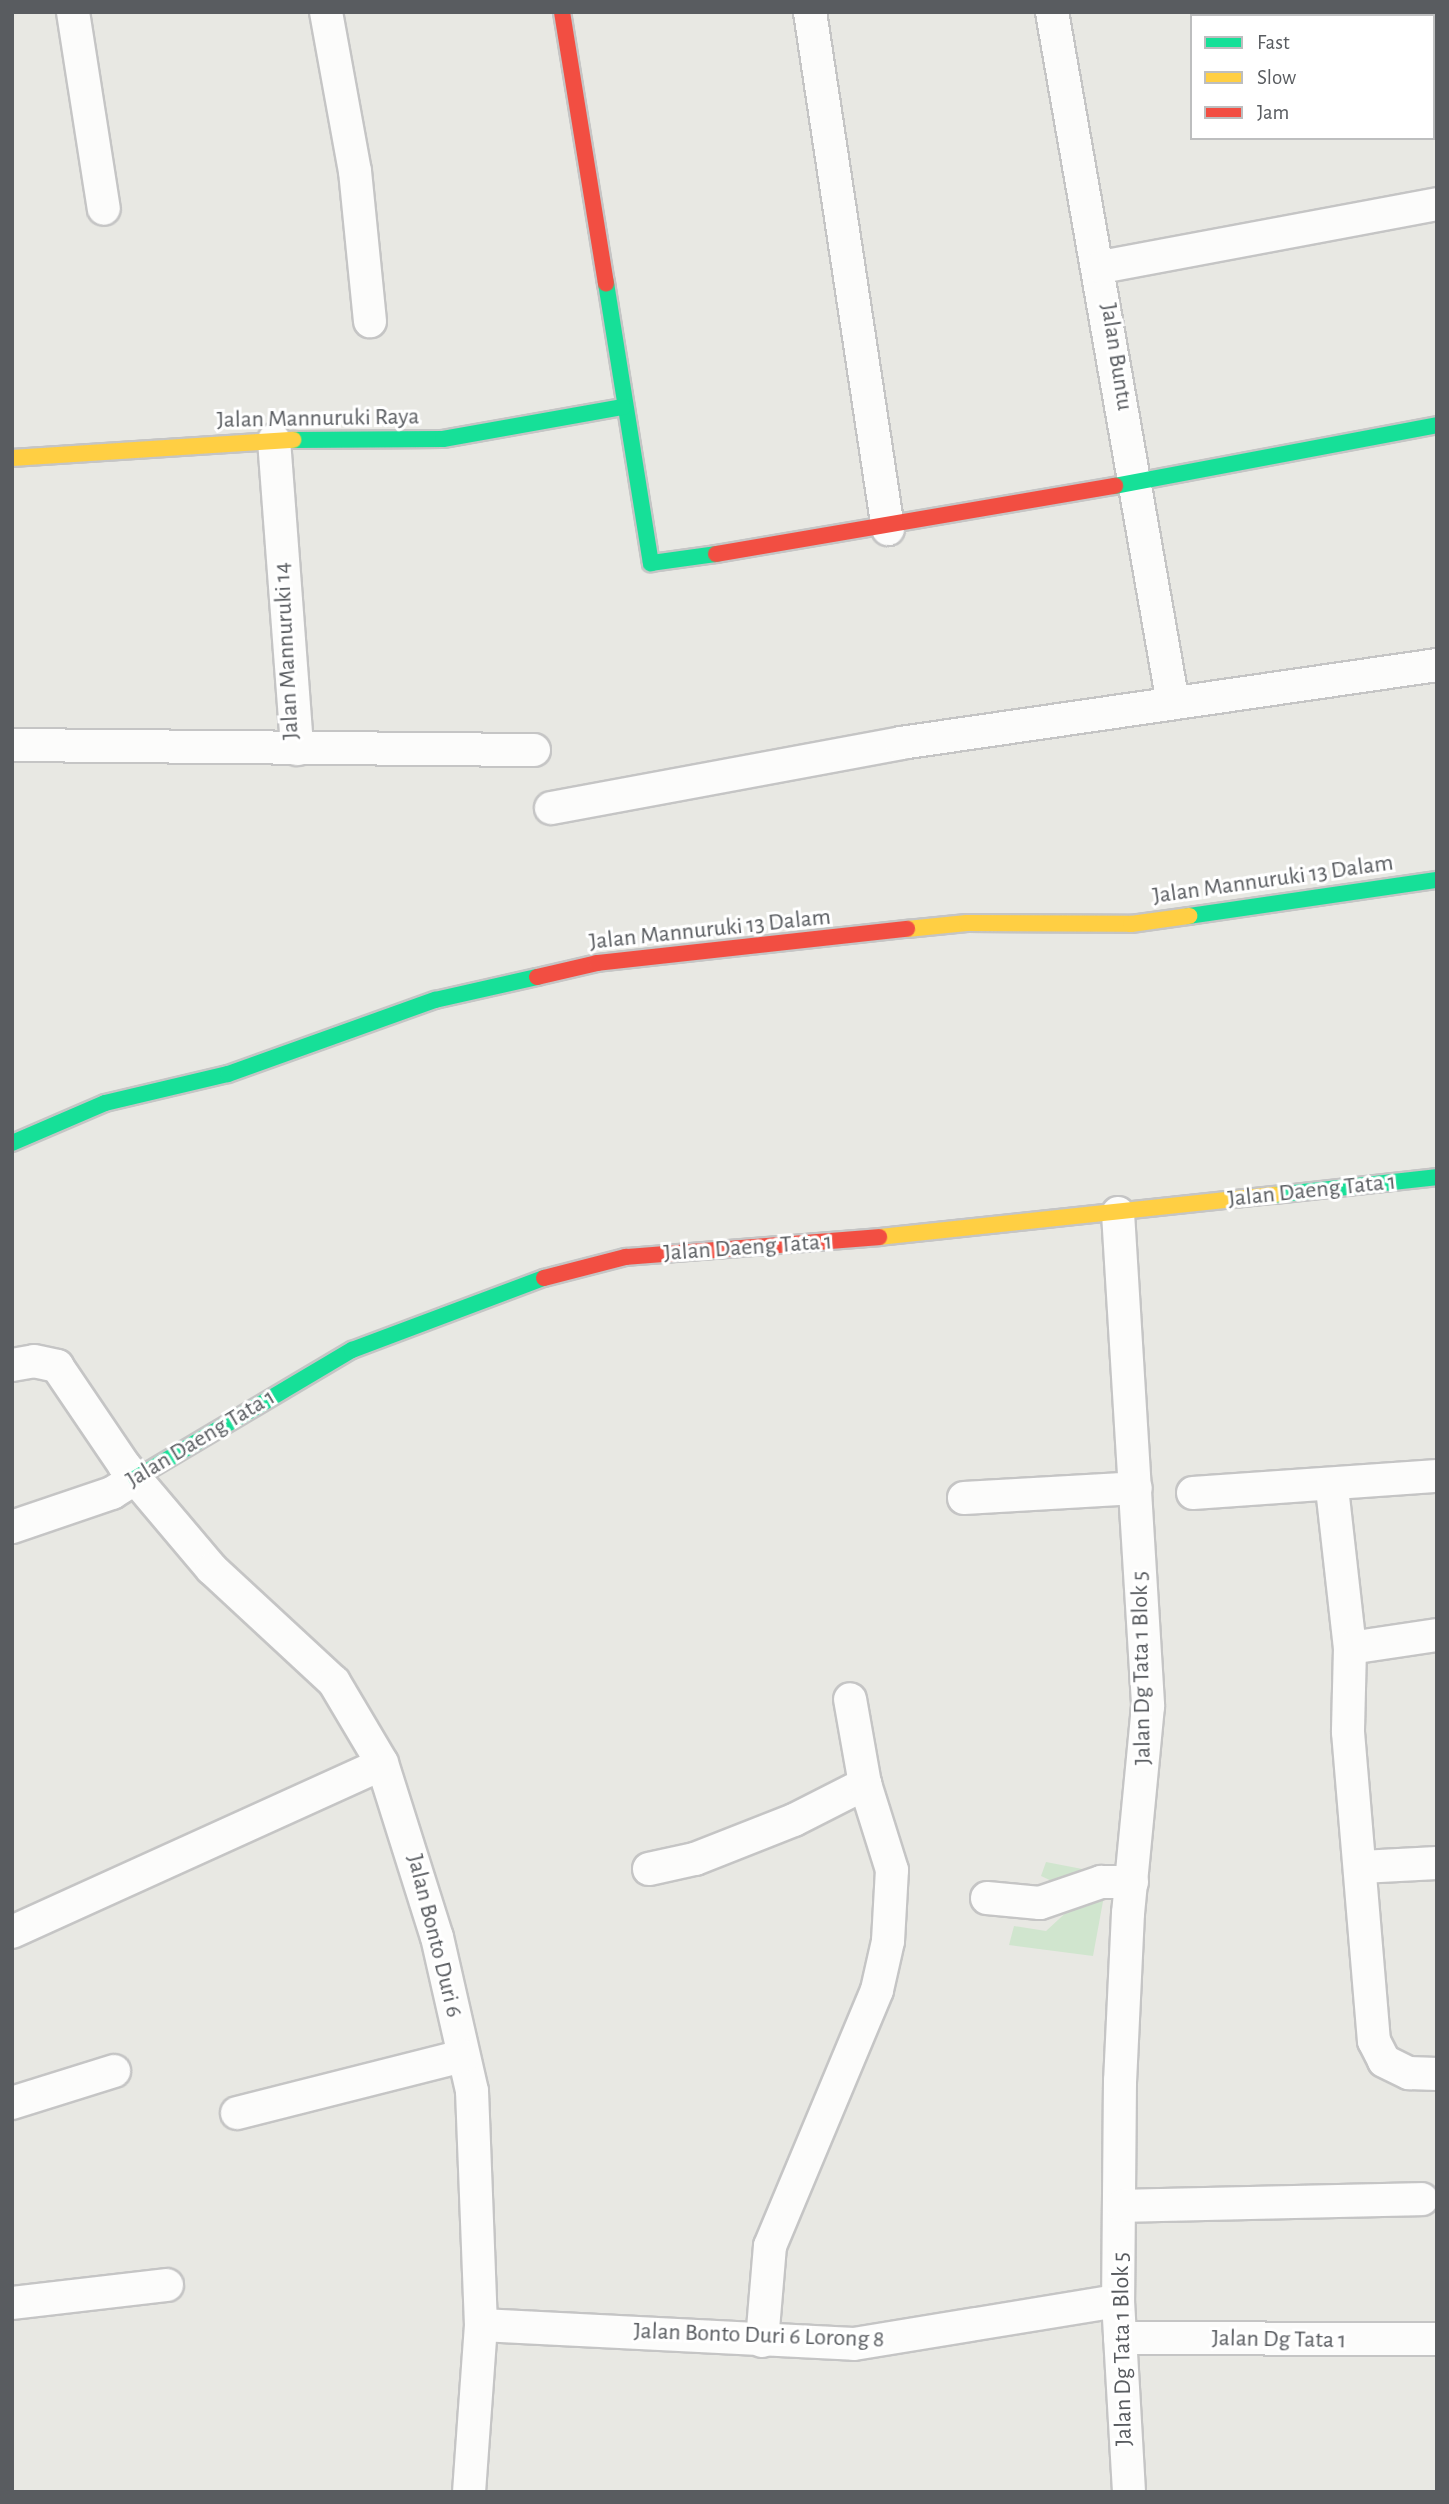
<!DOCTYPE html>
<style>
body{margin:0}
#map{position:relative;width:1449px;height:2504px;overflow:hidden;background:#e8e8e3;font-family:"Alegreya Sans",sans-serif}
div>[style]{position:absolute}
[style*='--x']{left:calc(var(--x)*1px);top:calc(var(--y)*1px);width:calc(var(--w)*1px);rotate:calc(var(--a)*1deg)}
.green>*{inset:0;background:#d0e5ce}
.roads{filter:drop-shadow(2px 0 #c5c5c5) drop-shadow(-2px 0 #c5c5c5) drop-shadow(0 2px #c5c5c5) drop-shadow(0 -2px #c5c5c5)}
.street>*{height:32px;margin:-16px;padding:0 16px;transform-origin:16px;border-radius:16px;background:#fcfcfb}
.fast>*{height:16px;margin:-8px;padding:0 8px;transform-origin:8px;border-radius:8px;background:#16e098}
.slow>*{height:16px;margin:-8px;padding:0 8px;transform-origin:8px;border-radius:8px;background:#ffcf43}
.jam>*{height:16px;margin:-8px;padding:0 8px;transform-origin:8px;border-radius:8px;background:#f24e42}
span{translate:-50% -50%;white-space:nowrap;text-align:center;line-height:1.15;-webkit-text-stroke:6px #fff;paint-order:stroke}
.street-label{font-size:24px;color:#595c60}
.frame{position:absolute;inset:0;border:14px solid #595c60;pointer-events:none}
.legend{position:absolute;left:1190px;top:14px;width:245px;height:126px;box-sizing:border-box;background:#fff;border:2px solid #bdbebf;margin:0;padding:9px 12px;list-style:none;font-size:21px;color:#595c60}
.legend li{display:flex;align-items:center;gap:14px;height:35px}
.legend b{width:35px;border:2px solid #bdbebf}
</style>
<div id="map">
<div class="green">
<div style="clip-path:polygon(1046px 1862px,1108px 1874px,1093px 1956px,1009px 1945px,1014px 1926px,1046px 1931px,1084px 1896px,1041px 1876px)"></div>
</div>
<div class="roads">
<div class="street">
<div style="--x:73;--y:12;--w:199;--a:81.1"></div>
<div style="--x:326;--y:12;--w:162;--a:79.7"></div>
<div style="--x:355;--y:171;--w:151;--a:84.3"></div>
<div style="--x:810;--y:12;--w:523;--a:81.42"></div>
<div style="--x:1052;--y:12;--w:702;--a:80.07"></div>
<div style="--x:1101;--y:267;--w:342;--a:-10.6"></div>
<div style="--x:274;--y:440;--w:310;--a:85.7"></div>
<div style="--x:12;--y:745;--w:522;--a:0.55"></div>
<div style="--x:551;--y:808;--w:356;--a:-10.5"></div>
<div style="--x:901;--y:743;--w:542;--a:-8.28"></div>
<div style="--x:1118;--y:1213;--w:494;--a:86.5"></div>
<div style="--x:1148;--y:1706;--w:208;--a:95.5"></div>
<div style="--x:1128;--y:1913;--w:168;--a:92.7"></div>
<div style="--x:1120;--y:2081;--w:220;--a:90.5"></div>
<div style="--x:1118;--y:2301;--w:191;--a:86.7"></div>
<div style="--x:12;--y:1365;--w:22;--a:-10"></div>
<div style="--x:34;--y:1361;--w:24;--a:12"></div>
<div style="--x:57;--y:1366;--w:120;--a:55.9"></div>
<div style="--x:124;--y:1465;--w:136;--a:49.8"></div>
<div style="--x:212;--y:1569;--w:166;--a:42.8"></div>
<div style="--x:334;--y:1682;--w:94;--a:59.3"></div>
<div style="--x:382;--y:1763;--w:182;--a:72.5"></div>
<div style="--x:437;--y:1937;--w:158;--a:77.2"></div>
<div style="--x:472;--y:2091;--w:234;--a:87.8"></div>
<div style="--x:481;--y:2325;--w:167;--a:94.1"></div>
<div style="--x:1332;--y:1488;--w:161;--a:83.6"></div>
<div style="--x:1350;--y:1648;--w:88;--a:-8.5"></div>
<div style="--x:1193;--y:1493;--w:245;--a:-4"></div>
<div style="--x:964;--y:1498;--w:172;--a:-3.3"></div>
<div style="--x:12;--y:1527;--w:106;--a:-18.8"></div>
<div style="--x:112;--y:1493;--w:28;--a:-32"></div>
<div style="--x:1350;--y:1648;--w:84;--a:91.4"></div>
<div style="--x:1348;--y:1732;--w:310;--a:85.2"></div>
<div style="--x:1374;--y:2041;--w:22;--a:63"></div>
<div style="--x:1384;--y:2061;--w:28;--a:26"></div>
<div style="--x:1409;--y:2073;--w:28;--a:2"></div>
<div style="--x:1361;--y:1867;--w:76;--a:-3"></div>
<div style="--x:649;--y:1869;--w:47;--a:-12.3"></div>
<div style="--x:695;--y:1859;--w:106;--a:-21.5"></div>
<div style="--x:794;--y:1820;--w:80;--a:-26.9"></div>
<div style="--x:987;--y:1898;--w:53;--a:5.4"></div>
<div style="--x:1040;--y:1903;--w:65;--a:-19"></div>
<div style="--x:1101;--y:1882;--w:31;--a:0"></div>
<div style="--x:12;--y:1932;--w:406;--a:-24.4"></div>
<div style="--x:12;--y:2103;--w:107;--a:-17.4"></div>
<div style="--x:237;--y:2113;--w:233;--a:-14.2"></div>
<div style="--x:1122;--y:2206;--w:300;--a:-1.3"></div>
<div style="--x:12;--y:2303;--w:156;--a:-6.6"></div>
<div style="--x:481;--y:2325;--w:373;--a:2.9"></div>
<div style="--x:854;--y:2344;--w:267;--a:-9.3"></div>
<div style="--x:1120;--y:2338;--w:317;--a:0.2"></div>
<div style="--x:762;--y:2341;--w:95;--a:-85.2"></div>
<div style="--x:770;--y:2246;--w:277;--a:-67.3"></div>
<div style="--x:877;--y:1990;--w:50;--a:-77.3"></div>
<div style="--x:888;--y:1941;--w:71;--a:-86.8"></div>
<div style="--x:892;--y:1870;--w:90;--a:-107.4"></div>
<div style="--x:865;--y:1784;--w:86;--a:-100"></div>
</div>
<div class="fast">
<div style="--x:606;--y:283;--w:284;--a:80.9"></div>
<div style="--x:651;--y:563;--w:66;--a:-7.9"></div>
<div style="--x:293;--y:440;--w:150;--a:-0.4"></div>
<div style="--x:443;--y:439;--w:183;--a:-10.1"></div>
<div style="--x:1115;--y:486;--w:328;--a:-10.7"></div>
<div style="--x:1189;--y:916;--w:251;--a:-8.3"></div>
<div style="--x:12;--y:1143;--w:101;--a:-23.3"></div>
<div style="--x:105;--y:1103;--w:126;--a:-13.3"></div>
<div style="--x:228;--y:1074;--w:220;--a:-19.7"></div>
<div style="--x:435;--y:1000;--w:105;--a:-12.7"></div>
<div style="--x:1275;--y:1195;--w:163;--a:-6.3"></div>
<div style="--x:136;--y:1478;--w:251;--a:-30.7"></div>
<div style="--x:352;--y:1350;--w:205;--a:-20.6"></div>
</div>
<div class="slow">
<div style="--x:12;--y:458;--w:282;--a:-3.7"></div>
<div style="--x:907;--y:929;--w:60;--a:-5.7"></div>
<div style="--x:967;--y:923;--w:164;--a:0.3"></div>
<div style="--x:1131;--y:924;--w:59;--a:-7.9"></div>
<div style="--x:879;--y:1237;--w:398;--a:-6.1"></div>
</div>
<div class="jam">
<div style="--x:562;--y:12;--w:275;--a:80.8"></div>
<div style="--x:716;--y:554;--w:405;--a:-9.7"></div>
<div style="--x:537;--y:977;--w:62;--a:-13.1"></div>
<div style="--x:597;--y:963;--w:312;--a:-6.3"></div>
<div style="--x:544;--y:1278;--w:85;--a:-14.4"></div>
<div style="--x:626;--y:1257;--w:254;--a:-4.5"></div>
</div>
</div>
<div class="street-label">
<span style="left:1116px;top:357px;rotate:81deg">Jalan Buntu</span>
<span style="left:318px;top:419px;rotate:-1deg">Jalan Mannuruki Raya</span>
<span style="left:287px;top:651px;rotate:-93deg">Jalan Mannuruki 14</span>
<span style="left:1273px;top:880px;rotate:-8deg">Jalan Mannuruki 13 Dalam</span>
<span style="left:710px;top:930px;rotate:-6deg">Jalan Mannuruki 13 Dalam</span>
<span style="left:1312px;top:1191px;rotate:-6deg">Jalan Daeng Tata 1</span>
<span style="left:748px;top:1248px;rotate:-4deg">Jalan Daeng Tata 1</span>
<span style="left:201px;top:1439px;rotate:-31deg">Jalan Daeng Tata 1</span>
<span style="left:1142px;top:1668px;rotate:-91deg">Jalan Dg Tata 1 Blok 5</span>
<span style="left:434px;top:1936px;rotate:76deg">Jalan Bonto Duri 6</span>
<span style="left:759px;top:2336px;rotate:2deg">Jalan Bonto Duri 6 Lorong 8</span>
<span style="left:1279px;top:2340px;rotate:1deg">Jalan Dg Tata 1</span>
<span style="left:1123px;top:2349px;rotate:-91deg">Jalan Dg Tata 1 Blok 5</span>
</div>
<div class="frame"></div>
<ul class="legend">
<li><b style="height:9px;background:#16e098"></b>Fast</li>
<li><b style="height:9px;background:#ffcf43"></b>Slow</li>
<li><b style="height:9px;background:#f24e42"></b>Jam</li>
</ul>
</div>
